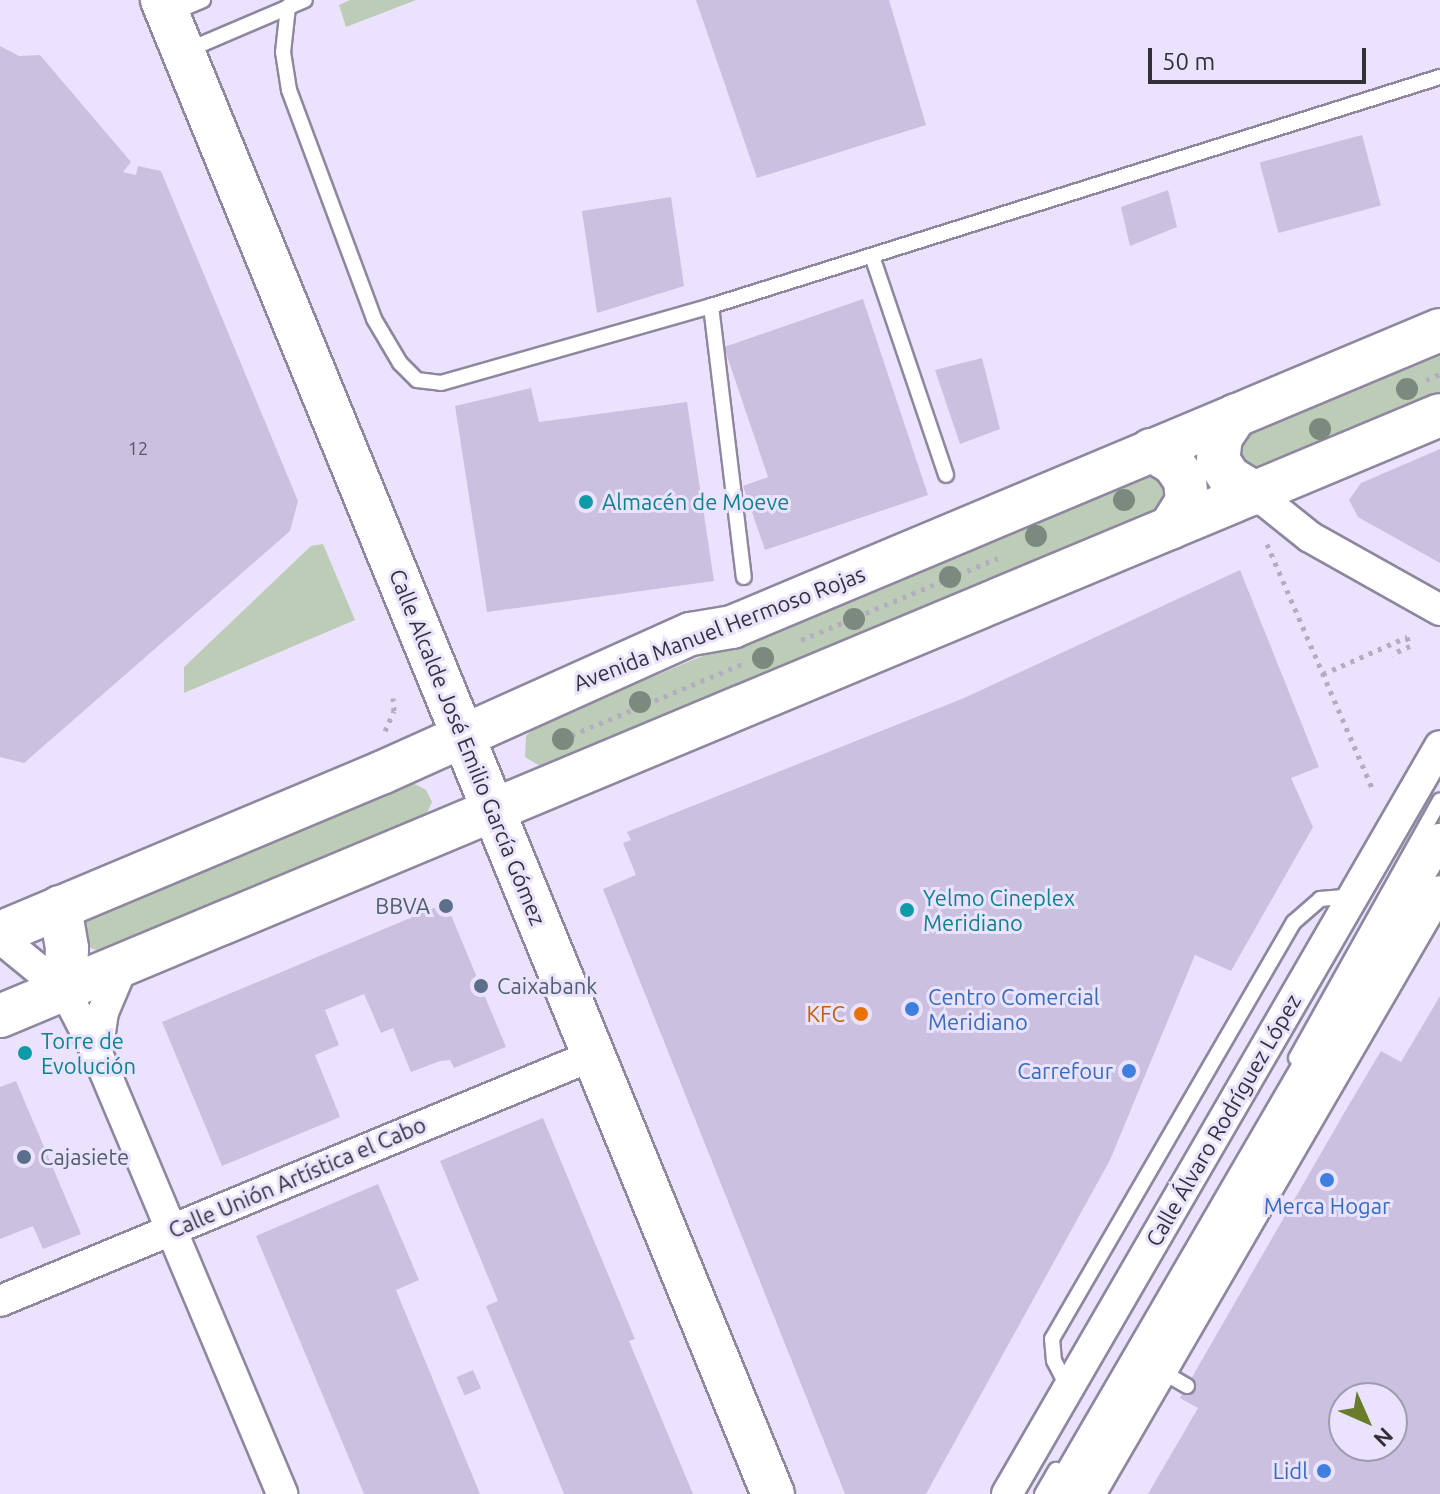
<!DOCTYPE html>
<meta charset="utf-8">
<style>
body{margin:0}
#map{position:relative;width:1440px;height:1494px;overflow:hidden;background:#ebe3fe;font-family:Ubuntu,sans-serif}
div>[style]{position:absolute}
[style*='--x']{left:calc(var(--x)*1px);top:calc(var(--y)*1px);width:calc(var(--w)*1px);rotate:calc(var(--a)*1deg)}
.green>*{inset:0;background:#bcccb7}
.building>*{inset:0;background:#cac0e0;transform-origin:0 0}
.path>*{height:5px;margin-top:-2.5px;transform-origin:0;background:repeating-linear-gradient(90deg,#b3acc2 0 4px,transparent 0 10px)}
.roads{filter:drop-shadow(2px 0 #8e879f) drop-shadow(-2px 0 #8e879f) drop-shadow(0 2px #8e879f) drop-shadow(0 -2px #8e879f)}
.lane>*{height:14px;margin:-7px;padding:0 7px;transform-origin:7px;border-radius:7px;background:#fff}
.street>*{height:30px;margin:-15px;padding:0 15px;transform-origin:15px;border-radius:15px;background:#fff}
.secondary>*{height:42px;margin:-21px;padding:0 21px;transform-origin:21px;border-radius:21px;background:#fff}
.trees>*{width:22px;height:22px;margin:-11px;border-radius:50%;background:#7c897e}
.dots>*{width:22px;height:22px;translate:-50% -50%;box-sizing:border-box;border:4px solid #ebe3fe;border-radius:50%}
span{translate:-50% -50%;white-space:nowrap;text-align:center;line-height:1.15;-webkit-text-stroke:6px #ebe3fe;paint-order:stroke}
.number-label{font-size:18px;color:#595464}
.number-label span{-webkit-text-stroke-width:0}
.culture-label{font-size:22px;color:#0d838f}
.left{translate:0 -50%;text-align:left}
.street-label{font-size:22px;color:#33303a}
.service-label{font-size:22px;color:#4e5e75}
.right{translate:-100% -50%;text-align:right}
.shop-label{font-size:22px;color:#366cbe}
.food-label{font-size:22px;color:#c56008}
.north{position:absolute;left:1328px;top:1382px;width:80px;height:80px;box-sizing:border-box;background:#ebe3fe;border:2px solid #a19bb0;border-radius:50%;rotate:135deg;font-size:22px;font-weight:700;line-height:32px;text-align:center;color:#33303a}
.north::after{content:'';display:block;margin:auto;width:28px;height:36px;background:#697c2c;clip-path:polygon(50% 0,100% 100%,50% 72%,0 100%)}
.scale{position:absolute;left:1148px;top:48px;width:218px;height:36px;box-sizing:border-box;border:4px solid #33303a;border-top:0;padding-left:10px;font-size:24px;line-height:28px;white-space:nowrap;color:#33303a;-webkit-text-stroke:6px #ebe3fe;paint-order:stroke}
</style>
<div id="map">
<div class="green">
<div style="clip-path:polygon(350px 0,416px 0,346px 27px,339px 5px)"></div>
<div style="clip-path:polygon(1440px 348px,1440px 397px,1247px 475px,1229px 439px)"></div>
<div style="clip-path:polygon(1156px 471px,1172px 489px,1162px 514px,545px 769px,525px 757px,526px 736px,536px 726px,1140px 472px)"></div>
<div style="clip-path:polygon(323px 544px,355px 620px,184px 693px,184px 667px,311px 546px)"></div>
<div style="clip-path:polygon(409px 781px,426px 790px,432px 802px,423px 822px,107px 954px,88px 947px,83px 922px,89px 915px)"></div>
</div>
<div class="building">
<div style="clip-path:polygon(696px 0,889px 0,926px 125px,757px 178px)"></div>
<div style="clip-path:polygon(0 46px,19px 56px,40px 55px,131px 162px,123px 172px,136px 175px,138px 166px,161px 171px,298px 501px,290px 531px,24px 763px,0 757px)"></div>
<div style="left:1362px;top:135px;width:73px;height:106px;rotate:75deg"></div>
<div style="clip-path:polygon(1168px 190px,1177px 227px,1130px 246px,1121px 207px)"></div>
<div style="clip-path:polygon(671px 197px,684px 286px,597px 313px,582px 211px)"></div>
<div style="clip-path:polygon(863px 299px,928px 495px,765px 550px,743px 486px,768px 477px,724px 347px)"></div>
<div style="clip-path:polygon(982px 358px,1000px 429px,960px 444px,935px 370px)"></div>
<div style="clip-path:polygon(531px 388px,539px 422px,687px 402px,714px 581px,487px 612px,455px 406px)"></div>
<div style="clip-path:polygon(1440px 449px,1440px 563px,1358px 517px,1349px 500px,1361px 483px)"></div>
<div style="clip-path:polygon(1240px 570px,1319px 767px,1291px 778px,1313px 827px,1231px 971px,1195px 955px,1110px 1160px,926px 1494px,845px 1494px,603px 889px,636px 875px,623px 843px,631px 840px,627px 832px,964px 698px)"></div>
<div style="clip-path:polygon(446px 903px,506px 1047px,454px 1068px,450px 1060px,440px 1061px,411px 1072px,393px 1028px,381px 1033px,364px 994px,325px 1010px,339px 1045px,315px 1055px,340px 1117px,222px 1166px,162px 1022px)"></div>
<div style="clip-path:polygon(evenodd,1440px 996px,1440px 1494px,1148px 1494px,1198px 1408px,1180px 1398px,1347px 1108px,1381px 1051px,1401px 1062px,1440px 996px,1344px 1398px,1392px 1398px,1392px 1446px,1344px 1446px,1344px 1398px)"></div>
<div style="clip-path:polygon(16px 1081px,81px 1234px,43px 1249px,33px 1226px,0 1239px,0 1087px)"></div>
<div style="clip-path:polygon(543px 1118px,635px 1339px,629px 1341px,693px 1494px,564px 1494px,486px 1306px,498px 1301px,440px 1161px)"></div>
<div style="clip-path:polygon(378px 1184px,419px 1280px,396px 1290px,480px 1494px,364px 1494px,256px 1236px)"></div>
<div style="left:473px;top:1370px;width:20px;height:18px;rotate:66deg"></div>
</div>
<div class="path">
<div style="--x:1426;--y:380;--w:15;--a:-23"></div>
<div style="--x:1267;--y:544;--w:266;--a:66.7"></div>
<div style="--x:801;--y:640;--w:213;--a:-22.6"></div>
<div style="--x:1323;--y:674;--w:92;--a:-23.8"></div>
<div style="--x:1407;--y:637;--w:9;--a:72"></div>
<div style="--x:1410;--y:646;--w:20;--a:156"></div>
<div style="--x:385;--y:731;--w:22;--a:-66"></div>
<div style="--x:394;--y:711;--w:13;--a:-94"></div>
<div style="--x:553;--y:743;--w:210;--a:-22.7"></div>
</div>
<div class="roads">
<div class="lane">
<div style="--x:294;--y:0;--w:9;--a:131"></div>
<div style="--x:288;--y:7;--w:45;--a:96.3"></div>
<div style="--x:283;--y:52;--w:38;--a:81"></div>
<div style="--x:289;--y:90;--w:244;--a:69.6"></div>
<div style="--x:374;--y:319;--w:51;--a:59.4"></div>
<div style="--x:400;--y:363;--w:24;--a:45"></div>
<div style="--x:417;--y:380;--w:24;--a:7"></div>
<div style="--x:441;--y:383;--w:281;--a:-15.9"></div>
<div style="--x:711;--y:306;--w:764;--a:-17.44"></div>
<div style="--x:170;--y:14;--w:36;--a:-23"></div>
<div style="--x:188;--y:50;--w:127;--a:-23.1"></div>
<div style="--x:872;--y:256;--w:231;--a:71.3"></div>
<div style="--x:711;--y:306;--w:273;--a:83.1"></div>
<div style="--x:1296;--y:1058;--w:295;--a:-60.8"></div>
<div style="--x:1161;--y:1371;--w:30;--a:30"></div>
<div style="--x:1068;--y:1388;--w:30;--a:-117"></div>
<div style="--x:1054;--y:1361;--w:22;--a:-95"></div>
<div style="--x:1052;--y:1339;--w:482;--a:-59.9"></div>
<div style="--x:1294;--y:922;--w:35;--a:-41"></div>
<div style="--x:1320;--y:899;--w:33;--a:-5"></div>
<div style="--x:1042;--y:1494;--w:28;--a:-60"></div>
</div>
<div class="street">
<div style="--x:1255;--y:493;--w:70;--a:38.7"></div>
<div style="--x:1310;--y:537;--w:149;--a:29.3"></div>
<div style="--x:0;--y:938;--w:84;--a:39.2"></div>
<div style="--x:65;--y:991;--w:70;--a:62.7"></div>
<div style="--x:97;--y:1053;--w:478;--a:67.2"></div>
<div style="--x:97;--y:1053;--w:41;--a:-81.7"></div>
<div style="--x:103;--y:1012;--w:51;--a:-66.9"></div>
<div style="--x:0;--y:1301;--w:643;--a:-22.5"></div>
<div style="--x:1007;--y:1494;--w:864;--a:-59.93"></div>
<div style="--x:1059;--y:1494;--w:758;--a:-59.81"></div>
<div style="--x:1090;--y:1494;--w:697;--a:-59.87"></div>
</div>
<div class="secondary">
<div style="--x:162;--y:0;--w:1614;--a:67.76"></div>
<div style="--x:1236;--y:415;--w:27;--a:124"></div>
<div style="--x:1221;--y:437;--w:23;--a:97"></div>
<div style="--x:1218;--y:460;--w:20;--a:57"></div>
<div style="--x:1229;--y:477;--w:31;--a:32"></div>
<div style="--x:1151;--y:450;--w:26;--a:31"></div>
<div style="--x:1173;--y:463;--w:21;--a:55"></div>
<div style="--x:1185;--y:480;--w:21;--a:85"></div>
<div style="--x:1187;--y:501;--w:32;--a:122"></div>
<div style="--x:60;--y:907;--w:42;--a:80.3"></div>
<div style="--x:67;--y:948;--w:43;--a:92.7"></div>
<div style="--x:0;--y:933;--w:413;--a:-22.8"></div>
<div style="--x:381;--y:773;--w:340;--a:-24.2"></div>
<div style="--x:691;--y:634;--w:42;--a:-9.7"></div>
<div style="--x:732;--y:627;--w:768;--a:-22.76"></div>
<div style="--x:0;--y:1016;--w:1560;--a:-22.65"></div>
</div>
</div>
<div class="trees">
<div style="left:1407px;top:389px"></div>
<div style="left:1320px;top:429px"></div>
<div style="left:1124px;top:500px"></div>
<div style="left:1036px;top:536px"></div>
<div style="left:950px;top:577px"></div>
<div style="left:854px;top:619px"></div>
<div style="left:763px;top:658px"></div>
<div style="left:640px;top:702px"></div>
<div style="left:563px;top:739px"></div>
</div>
<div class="dots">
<div style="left:586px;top:502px;background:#0f9aa8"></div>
<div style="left:446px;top:906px;background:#5c6f8a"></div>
<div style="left:907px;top:910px;background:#0f9aa8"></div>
<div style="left:481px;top:986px;background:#5c6f8a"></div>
<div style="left:912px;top:1009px;background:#3f7fe0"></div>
<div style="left:861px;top:1014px;background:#e8710a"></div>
<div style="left:25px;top:1053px;background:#0f9aa8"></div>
<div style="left:1129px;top:1071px;background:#3f7fe0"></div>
<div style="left:24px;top:1157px;background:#5c6f8a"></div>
<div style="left:1327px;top:1180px;background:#3f7fe0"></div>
<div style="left:1324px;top:1471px;background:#3f7fe0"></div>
</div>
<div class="number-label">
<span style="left:138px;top:448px">12</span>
</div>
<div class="culture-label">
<span class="left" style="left:602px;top:502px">Almacén de Moeve</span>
<span class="left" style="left:923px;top:910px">Yelmo Cineplex<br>Meridiano</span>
<span class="left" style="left:41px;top:1053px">Torre de<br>Evolución</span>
</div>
<div class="street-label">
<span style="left:719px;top:628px;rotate:-21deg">Avenida Manuel Hermoso Rojas</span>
<span style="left:468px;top:747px;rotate:68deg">Calle Alcalde José Emilio García Gómez</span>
<span style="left:1223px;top:1120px;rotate:-60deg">Calle Álvaro Rodríguez López</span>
<span style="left:297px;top:1177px;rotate:-23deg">Calle Unión Artística el Cabo</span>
</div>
<div class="service-label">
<span class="right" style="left:430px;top:906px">BBVA</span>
<span class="left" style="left:497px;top:986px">Caixabank</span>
<span class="left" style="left:40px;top:1157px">Cajasiete</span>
</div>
<div class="shop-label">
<span class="left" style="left:928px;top:1009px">Centro Comercial<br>Meridiano</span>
<span class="right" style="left:1113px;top:1071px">Carrefour</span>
<span style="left:1327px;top:1206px">Merca Hogar</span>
<span class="right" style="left:1308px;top:1471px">Lidl</span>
</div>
<div class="food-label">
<span class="right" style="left:845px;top:1014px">KFC</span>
</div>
<div class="north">N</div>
<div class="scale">50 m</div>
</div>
